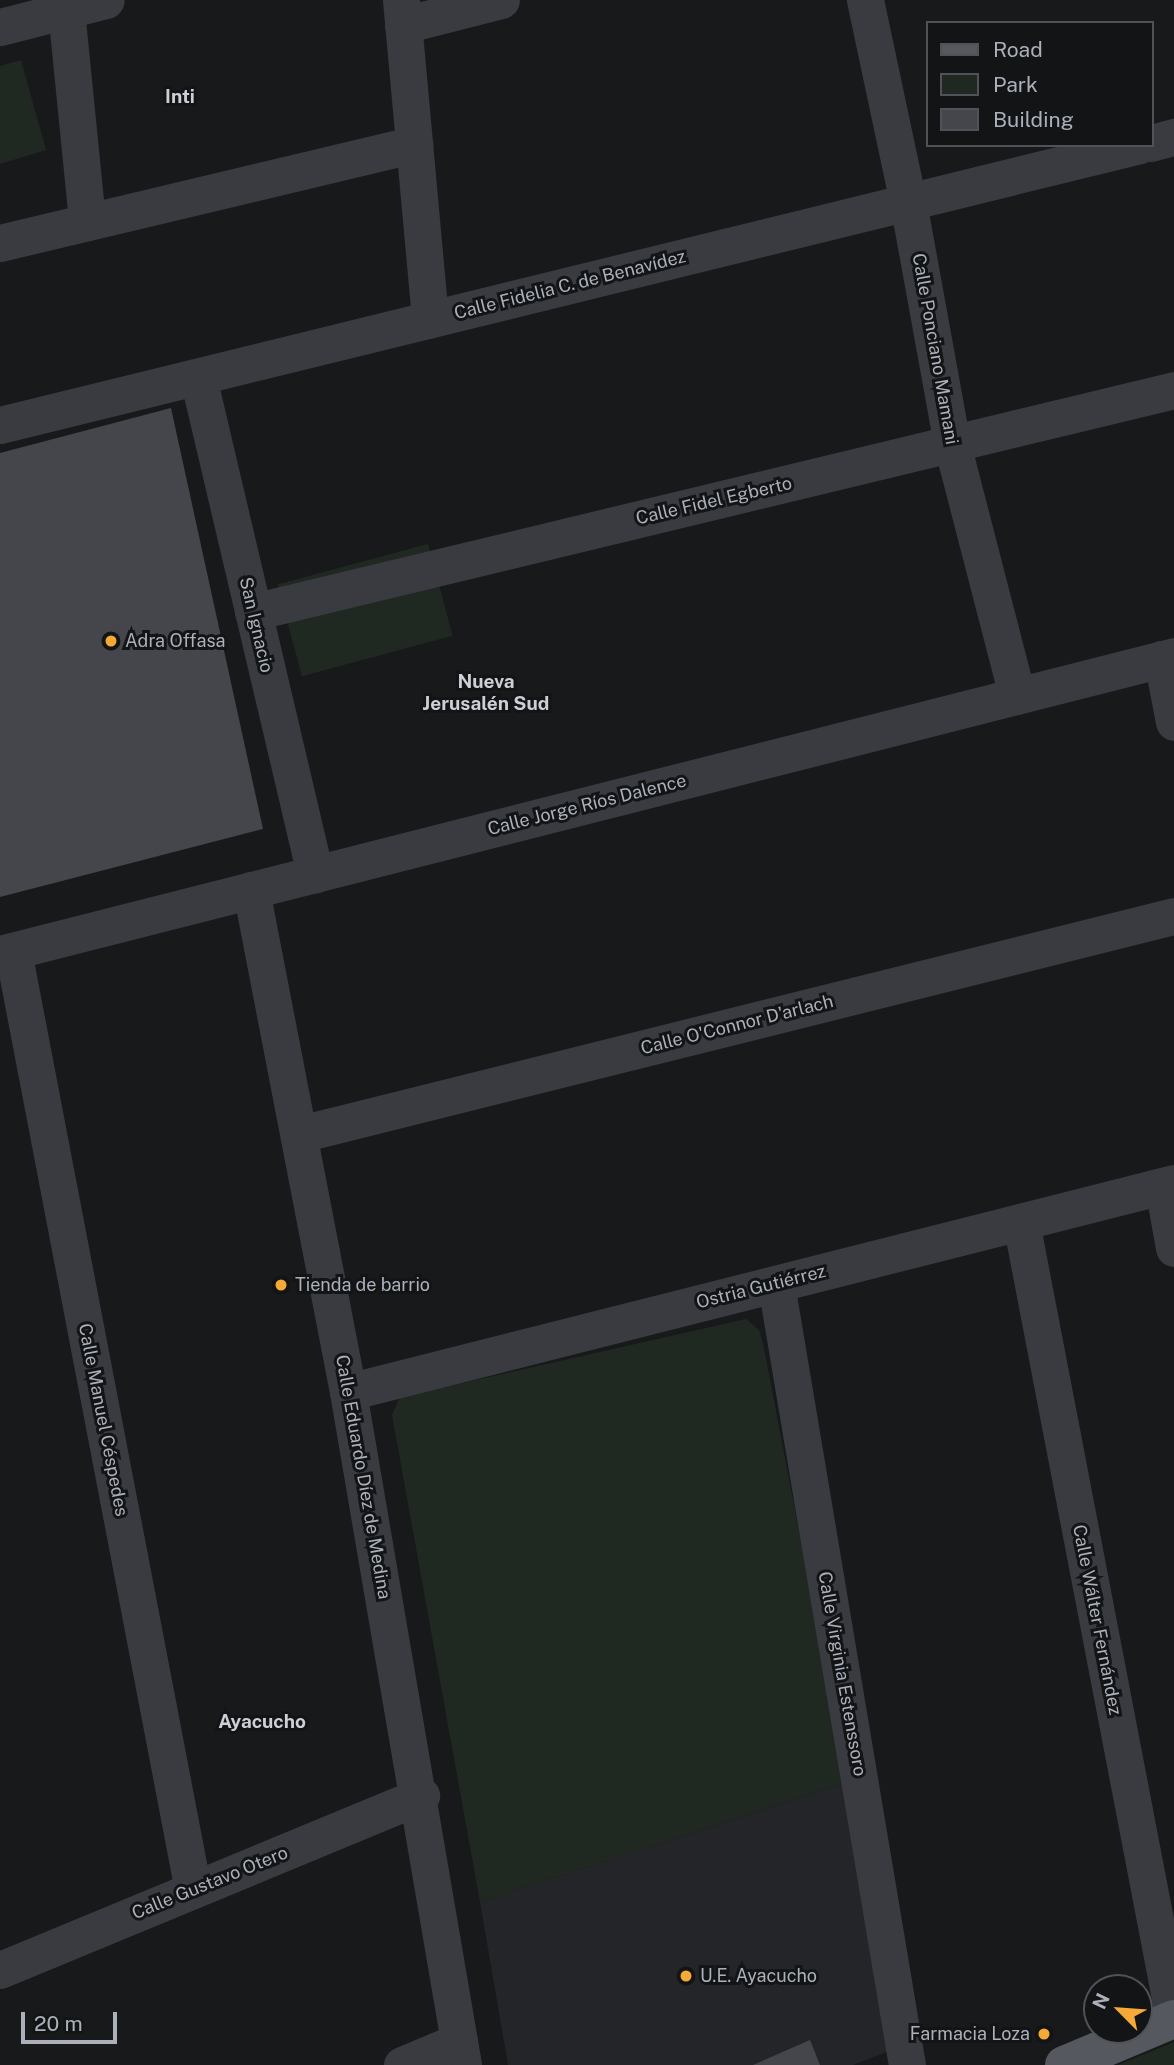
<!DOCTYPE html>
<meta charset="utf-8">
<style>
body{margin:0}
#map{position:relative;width:1174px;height:2065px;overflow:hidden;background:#18191b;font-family:"Public Sans",sans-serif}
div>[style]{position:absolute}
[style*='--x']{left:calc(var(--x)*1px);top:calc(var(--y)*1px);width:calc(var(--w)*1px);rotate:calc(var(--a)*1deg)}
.built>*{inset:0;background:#242528}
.green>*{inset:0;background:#202921;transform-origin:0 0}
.building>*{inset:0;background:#45464b}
.minor>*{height:37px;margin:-18.5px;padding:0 18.5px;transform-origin:18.5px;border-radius:18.5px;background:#393b40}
.primary>*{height:38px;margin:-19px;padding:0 19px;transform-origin:19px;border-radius:19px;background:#55585f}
.dots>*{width:19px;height:19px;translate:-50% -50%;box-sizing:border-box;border:4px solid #131416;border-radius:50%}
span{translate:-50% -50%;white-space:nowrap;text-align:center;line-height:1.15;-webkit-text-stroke:6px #131416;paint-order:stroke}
.street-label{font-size:18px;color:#abb0bb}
.poi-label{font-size:18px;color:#abb0bb}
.left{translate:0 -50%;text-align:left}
.right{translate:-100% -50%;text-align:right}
.neighbourhood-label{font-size:19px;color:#cccfd6;font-weight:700}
.legend{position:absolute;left:926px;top:21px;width:228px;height:126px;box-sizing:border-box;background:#131416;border:2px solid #505258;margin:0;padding:9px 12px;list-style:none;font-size:21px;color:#abb0bb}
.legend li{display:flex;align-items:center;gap:14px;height:35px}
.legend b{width:35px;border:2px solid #505258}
.north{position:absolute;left:1083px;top:1974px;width:70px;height:70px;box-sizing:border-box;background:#131416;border:2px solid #505258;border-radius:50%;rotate:295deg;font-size:19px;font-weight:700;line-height:28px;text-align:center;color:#abb0bb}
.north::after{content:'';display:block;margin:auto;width:24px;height:32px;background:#f5a936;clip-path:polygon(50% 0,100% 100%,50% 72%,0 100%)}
.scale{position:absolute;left:21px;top:2012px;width:96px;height:32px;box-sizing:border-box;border:4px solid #abb0bb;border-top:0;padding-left:9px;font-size:21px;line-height:24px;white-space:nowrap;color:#abb0bb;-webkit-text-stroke:5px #131416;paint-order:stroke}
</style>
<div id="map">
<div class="built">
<div style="clip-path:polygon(847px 1782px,892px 2050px,853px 2065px,508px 2065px,480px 1902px)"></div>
</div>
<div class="green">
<div style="clip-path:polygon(21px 60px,46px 150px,0 164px,0 66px)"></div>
<div style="left:428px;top:544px;width:95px;height:156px;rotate:75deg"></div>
<div style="clip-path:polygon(746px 1319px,759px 1330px,763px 1343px,847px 1782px,480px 1902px,392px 1415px,400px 1397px)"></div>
<div style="clip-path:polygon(1174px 2042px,1174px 2065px,1118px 2065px)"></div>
</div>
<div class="building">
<div style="clip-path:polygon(171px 408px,263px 829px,0 897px,0 453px)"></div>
<div style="clip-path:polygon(810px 2040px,820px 2065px,753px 2065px)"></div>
</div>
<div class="minor">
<div style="--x:401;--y:0;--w:321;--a:84.8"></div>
<div style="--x:865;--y:0;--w:207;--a:78"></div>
<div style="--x:908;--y:202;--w:246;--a:79.7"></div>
<div style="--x:952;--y:444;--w:260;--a:75.5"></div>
<div style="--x:66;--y:10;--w:213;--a:84.3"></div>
<div style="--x:403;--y:25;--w:101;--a:-14.3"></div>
<div style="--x:0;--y:27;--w:109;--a:-14.3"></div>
<div style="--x:1151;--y:143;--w:24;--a:-15"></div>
<div style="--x:0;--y:243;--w:426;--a:-13.4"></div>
<div style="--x:198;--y:377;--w:511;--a:76.75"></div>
<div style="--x:0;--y:425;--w:1174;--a:-13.8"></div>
<div style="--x:253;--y:612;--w:947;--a:-13.55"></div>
<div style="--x:1162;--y:659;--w:64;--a:79.2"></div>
<div style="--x:251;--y:890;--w:511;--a:79.06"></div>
<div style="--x:348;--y:1392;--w:683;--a:80.3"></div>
<div style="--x:13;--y:951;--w:956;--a:79.15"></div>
<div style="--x:0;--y:954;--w:1211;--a:-14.24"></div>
<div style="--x:300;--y:1134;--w:901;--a:-14.01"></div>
<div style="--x:1163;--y:1186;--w:63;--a:79.9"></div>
<div style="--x:1021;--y:1222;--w:812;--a:79.13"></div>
<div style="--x:776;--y:1284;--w:792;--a:80.48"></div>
<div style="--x:348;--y:1392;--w:852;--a:-14.2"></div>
<div style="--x:0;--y:1970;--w:456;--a:-22.5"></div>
<div style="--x:402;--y:2065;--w:62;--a:-22.8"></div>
</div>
<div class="primary">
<div style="--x:1064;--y:2065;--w:119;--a:-22.7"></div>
</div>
<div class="dots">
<div style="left:111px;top:641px;background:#f5a936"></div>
<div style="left:281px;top:1285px;background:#f5a936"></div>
<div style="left:686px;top:1976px;background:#f5a936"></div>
<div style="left:1044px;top:2034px;background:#f5a936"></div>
</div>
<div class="street-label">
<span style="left:570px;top:285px;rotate:-14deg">Calle Fidelia C. de Benavídez</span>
<span style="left:935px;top:349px;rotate:80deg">Calle Ponciano Mamani</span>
<span style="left:714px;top:501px;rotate:-13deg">Calle Fidel Egberto</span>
<span style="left:256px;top:625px;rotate:77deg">San Ignacio</span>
<span style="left:587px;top:805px;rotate:-14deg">Calle Jorge Ríos Dalence</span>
<span style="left:737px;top:1025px;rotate:-14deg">Calle O'Connor D'arlach</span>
<span style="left:761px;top:1287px;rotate:-14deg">Ostria Gutiérrez</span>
<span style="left:103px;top:1420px;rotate:79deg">Calle Manuel Céspedes</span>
<span style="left:363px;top:1477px;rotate:80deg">Calle Eduardo Díez de Medina</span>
<span style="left:1097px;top:1620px;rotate:79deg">Calle Wálter Fernández</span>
<span style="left:842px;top:1674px;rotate:80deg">Calle Virginia Estenssoro</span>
<span style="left:210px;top:1883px;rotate:-22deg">Calle Gustavo Otero</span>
</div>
<div class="poi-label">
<span class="left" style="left:125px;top:641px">Adra Offasa</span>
<span class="left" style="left:295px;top:1285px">Tienda de barrio</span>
<span class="left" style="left:700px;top:1976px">U.E. Ayacucho</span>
<span class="right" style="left:1030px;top:2034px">Farmacia Loza</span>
</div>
<div class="neighbourhood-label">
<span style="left:180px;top:97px">Inti</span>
<span style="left:486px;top:693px">Nueva<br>Jerusalén Sud</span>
<span style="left:262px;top:1722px">Ayacucho</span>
</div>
<ul class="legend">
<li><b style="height:9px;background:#55585f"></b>Road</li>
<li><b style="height:19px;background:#202921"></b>Park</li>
<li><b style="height:19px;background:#45464b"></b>Building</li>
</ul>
<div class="north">N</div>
<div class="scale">20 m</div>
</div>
